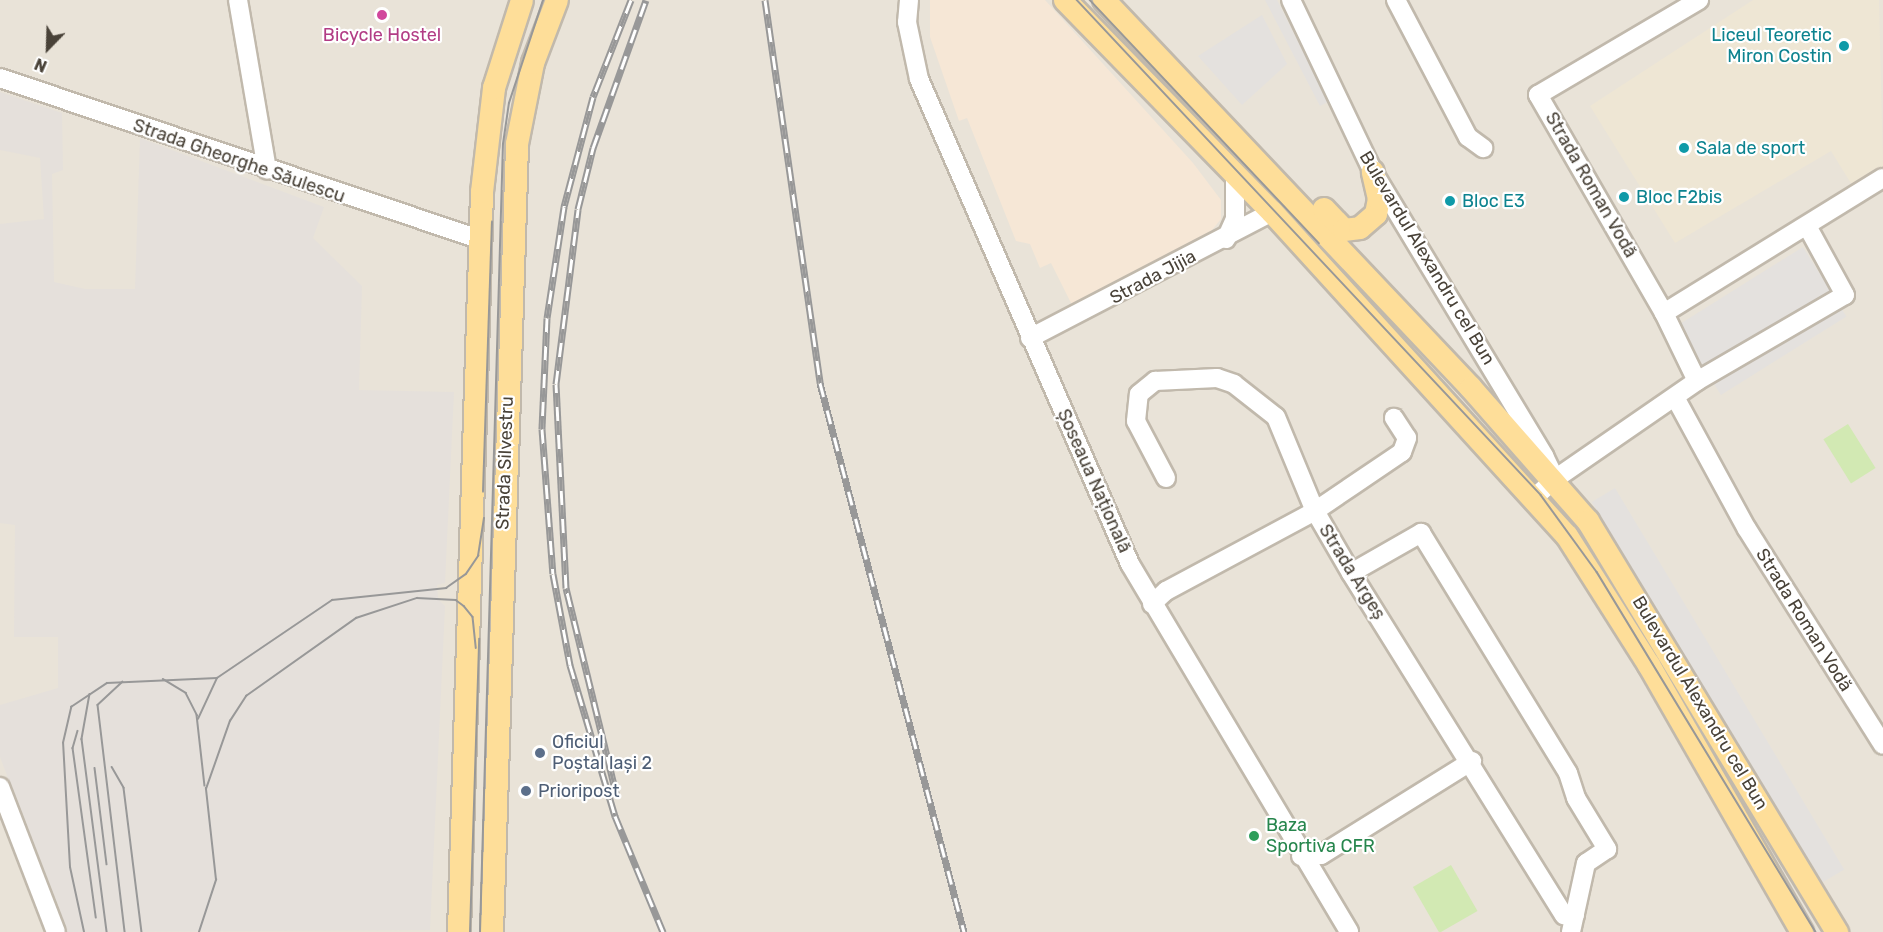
<!DOCTYPE html>
<meta charset="utf-8">
<style>
body{margin:0}
#map{position:relative;width:1883px;height:932px;overflow:hidden;background:#f5f1ea;font-family:Rubik,sans-serif}
div>[style]{position:absolute}
[style*='--x']{left:calc(var(--x)*1px);top:calc(var(--y)*1px);width:calc(var(--w)*1px);rotate:calc(var(--a)*1deg)}
.residential>*{inset:0;background:#e9e3d8;transform-origin:0 0}
.commercial>*{inset:0;background:#f6e7d6}
.industrial>*{inset:0;background:#e5e0db}
.education>*{inset:0;background:#eee6d4}
.green>*{inset:0;background:#d2e9b3;transform-origin:0 0}
.parking>*{inset:0;background:#e4e1de;transform-origin:0 0}
.roads{filter:drop-shadow(2px 0 #c1b9ac) drop-shadow(-2px 0 #c1b9ac) drop-shadow(0 2px #c1b9ac) drop-shadow(0 -2px #c1b9ac)}
.minor>*{height:18px;margin:-9px;padding:0 9px;transform-origin:9px;border-radius:9px;background:#fff}
.major>*{height:22px;margin:-11px;padding:0 11px;transform-origin:11px;border-radius:11px;background:#fede99}
.tram>*{height:1.5px;margin:-0.75px;padding:0 0.75px;transform-origin:0.75px;border-radius:0.75px;background:#989898}
.rail>*{height:7px;margin-top:-3.5px;transform-origin:0;background:repeating-linear-gradient(90deg,#fff 0 14px,#989898 0 28px);box-sizing:border-box;border-block:2px solid #989898}
.dots>*{width:16px;height:16px;translate:-50% -50%;box-sizing:border-box;border:3px solid #fff;border-radius:50%}
span{translate:-50% -50%;white-space:nowrap;text-align:center;line-height:1.15;-webkit-text-stroke:4.5px #fff;paint-order:stroke}
.hotel-label{font-size:18px;color:#b23c85}
.culture-label{font-size:18px;color:#0d838f}
.right{translate:-100% -50%;text-align:right}
.left{translate:0 -50%;text-align:left}
.street-label{font-size:18px;color:#494238}
.service-label{font-size:18px;color:#4e5e75}
.leisure-label{font-size:18px;color:#27864d}
.north{position:absolute;left:18px;top:18px;width:60px;height:60px;-webkit-text-stroke:4px #fff;paint-order:stroke;rotate:203deg;font-size:16px;font-weight:700;line-height:24px;text-align:center;color:#494238}
.north::after{content:'';display:block;margin:auto;width:21px;height:27px;background:#494238;clip-path:polygon(50% 0,100% 100%,50% 72%,0 100%)}
</style>
<div id="map">
<div class="residential">
<div style="left:0;top:0;width:1883px;height:932px"></div>
</div>
<div class="commercial">
<div style="clip-path:polygon(930px 0,1045px 0,1193px 163px,1221px 200px,1221px 219px,1208px 235px,1072px 305px,1051px 263px,1040px 268px,1030px 244px,1016px 241px,967px 118px,959px 121px,930px 37px)"></div>
</div>
<div class="industrial">
<div style="clip-path:polygon(0 92px,62px 113px,63px 170px,52px 174px,54px 282px,85px 289px,135px 289px,140px 138px,324px 207px,313px 238px,362px 286px,359px 390px,454px 392px,445px 583px,437px 585px,438px 599px,445px 606px,430px 930px,66px 932px,0 757px,0 705px,58px 688px,58px 637px,14px 637px,15px 525px,0 523px,0 224px,44px 219px,40px 158px,0 150px)"></div>
</div>
<div class="education">
<div style="clip-path:polygon(1753px 0,1879px 0,1883px 166px,1852px 185px,1831px 151px,1675px 243px,1590px 106px)"></div>
</div>
<div class="green">
<div style="left:1848px;top:424px;width:52px;height:29px;rotate:58deg"></div>
<div style="left:1451px;top:865px;width:53px;height:44px;rotate:60deg"></div>
</div>
<div class="parking">
<div style="clip-path:polygon(1265px 0,1277px 0,1328px 102px,1320px 106px)"></div>
<div style="clip-path:polygon(1262px 15px,1287px 64px,1242px 105px,1198px 56px)"></div>
<div style="left:1803px;top:247px;width:82px;height:148px;rotate:58deg"></div>
<div style="left:1615px;top:488px;width:445px;height:27px;rotate:59deg"></div>
</div>
<div class="roads">
<div class="minor">
<div style="--x:238;--y:0;--w:172;--a:80.3"></div>
<div style="--x:909;--y:0;--w:22;--a:95"></div>
<div style="--x:907;--y:22;--w:58;--a:78.1"></div>
<div style="--x:919;--y:79;--w:529;--a:66.49"></div>
<div style="--x:1130;--y:564;--w:428;--a:59.2"></div>
<div style="--x:1291;--y:0;--w:191;--a:64.5"></div>
<div style="--x:1373;--y:172;--w:332;--a:58.9"></div>
<div style="--x:1544;--y:456;--w:25;--a:64"></div>
<div style="--x:1555;--y:479;--w:25;--a:138"></div>
<div style="--x:1396;--y:0;--w:155;--a:62.3"></div>
<div style="--x:1468;--y:137;--w:19;--a:36"></div>
<div style="--x:0;--y:78;--w:505;--a:18.58"></div>
<div style="--x:1226;--y:239;--w:22;--a:-66"></div>
<div style="--x:1235;--y:219;--w:42;--a:-90"></div>
<div style="--x:1664;--y:313;--w:257;--a:-31.7"></div>
<div style="--x:1030;--y:338;--w:273;--a:-27.5"></div>
<div style="--x:1697;--y:381;--w:76;--a:-115.9"></div>
<div style="--x:1664;--y:313;--w:252;--a:-120"></div>
<div style="--x:1538;--y:95;--w:187;--a:-30.5"></div>
<div style="--x:1676;--y:399;--w:148;--a:61.4"></div>
<div style="--x:1747;--y:529;--w:255;--a:57.8"></div>
<div style="--x:1166;--y:478;--w:64;--a:-117.8"></div>
<div style="--x:1136;--y:421;--w:27;--a:-84"></div>
<div style="--x:1139;--y:394;--w:21;--a:-39"></div>
<div style="--x:1155;--y:381;--w:62;--a:-2.8"></div>
<div style="--x:1217;--y:378;--w:18;--a:19"></div>
<div style="--x:1234;--y:384;--w:53;--a:38.2"></div>
<div style="--x:1276;--y:417;--w:102;--a:67.5"></div>
<div style="--x:1315;--y:511;--w:72;--a:59.9"></div>
<div style="--x:1351;--y:573;--w:403;--a:58.1"></div>
<div style="--x:1564;--y:915;--w:11;--a:0"></div>
<div style="--x:1555;--y:479;--w:173;--a:-34.6"></div>
<div style="--x:1697;--y:381;--w:171;--a:-30.2"></div>
<div style="--x:1845;--y:295;--w:79;--a:-118.8"></div>
<div style="--x:1351;--y:573;--w:81;--a:-29.7"></div>
<div style="--x:1421;--y:533;--w:281;--a:58.5"></div>
<div style="--x:1568;--y:773;--w:26;--a:72"></div>
<div style="--x:1576;--y:798;--w:60;--a:58.7"></div>
<div style="--x:1607;--y:849;--w:25;--a:146"></div>
<div style="--x:1586;--y:863;--w:71;--a:102.3"></div>
<div style="--x:1152;--y:604;--w:19;--a:-43"></div>
<div style="--x:1166;--y:591;--w:169;--a:-28.2"></div>
<div style="--x:1315;--y:511;--w:105;--a:-34.1"></div>
<div style="--x:1402;--y:452;--w:15;--a:-70"></div>
<div style="--x:1407;--y:438;--w:24;--a:-123"></div>
<div style="--x:0;--y:787;--w:155;--a:68.9"></div>
<div style="--x:1301;--y:856;--w:20;--a:-3"></div>
<div style="--x:1321;--y:855;--w:178;--a:-31.9"></div>
</div>
<div class="major">
<div style="--x:1065;--y:0;--w:296;--a:45.7"></div>
<div style="--x:1272;--y:212;--w:438;--a:47.7"></div>
<div style="--x:1567;--y:536;--w:153;--a:57.6"></div>
<div style="--x:1649;--y:665;--w:308;--a:60.2"></div>
<div style="--x:1104;--y:0;--w:534;--a:46.59"></div>
<div style="--x:1471;--y:388;--w:177;--a:48.7"></div>
<div style="--x:1588;--y:521;--w:481;--a:58.8"></div>
<div style="--x:1324;--y:209;--w:29;--a:46"></div>
<div style="--x:1344;--y:230;--w:16;--a:-7"></div>
<div style="--x:1360;--y:228;--w:21;--a:-41"></div>
<div style="--x:1376;--y:214;--w:15;--a:-79"></div>
<div style="--x:1379;--y:199;--w:28;--a:-103"></div>
<div style="--x:459;--y:932;--w:740;--a:-88.22"></div>
<div style="--x:482;--y:192;--w:105;--a:-83.4"></div>
<div style="--x:494;--y:88;--w:92;--a:-72.3"></div>
<div style="--x:492;--y:932;--w:788;--a:-88.18"></div>
<div style="--x:517;--y:144;--w:83;--a:-78.8"></div>
<div style="--x:533;--y:63;--w:67;--a:-69.1"></div>
</div>
</div>
<div class="tram">
<div style="--x:1077;--y:0;--w:678;--a:46.85"></div>
<div style="--x:1541;--y:495;--w:95;--a:54"></div>
<div style="--x:1597;--y:572;--w:421;--a:58.7"></div>
<div style="--x:1090;--y:0;--w:334;--a:46.7"></div>
<div style="--x:483;--y:492;--w:270;--a:-88.1"></div>
<div style="--x:163;--y:679;--w:27;--a:31"></div>
<div style="--x:186;--y:693;--w:25;--a:63"></div>
<div style="--x:197;--y:715;--w:71;--a:83.6"></div>
<div style="--x:123;--y:682;--w:34;--a:137"></div>
<div style="--x:98;--y:705;--w:229;--a:83.2"></div>
<div style="--x:90;--y:694;--w:46;--a:100.1"></div>
<div style="--x:82;--y:739;--w:195;--a:82.6"></div>
<div style="--x:198;--y:719;--w:45;--a:-65.1"></div>
<div style="--x:78;--y:731;--w:18;--a:106"></div>
<div style="--x:73;--y:748;--w:171;--a:82.2"></div>
<div style="--x:112;--y:767;--w:24;--a:60"></div>
<div style="--x:124;--y:788;--w:145;--a:82.9"></div>
<div style="--x:95;--y:768;--w:97;--a:82.9"></div>
<div style="--x:84;--y:932;--w:66;--a:-102.2"></div>
<div style="--x:70;--y:867;--w:124;--a:-93.2"></div>
<div style="--x:63;--y:743;--w:37;--a:-77"></div>
<div style="--x:71;--y:707;--w:43;--a:-33.7"></div>
<div style="--x:107;--y:683;--w:110;--a:-2.6"></div>
<div style="--x:217;--y:678;--w:139;--a:-34.1"></div>
<div style="--x:332;--y:600;--w:115;--a:-6"></div>
<div style="--x:446;--y:588;--w:24;--a:-35"></div>
<div style="--x:466;--y:574;--w:22;--a:-56"></div>
<div style="--x:478;--y:556;--w:38;--a:-81"></div>
<div style="--x:199;--y:932;--w:55;--a:-71.9"></div>
<div style="--x:216;--y:880;--w:92;--a:-96.3"></div>
<div style="--x:206;--y:789;--w:72;--a:-70.6"></div>
<div style="--x:230;--y:721;--w:30;--a:-57"></div>
<div style="--x:246;--y:696;--w:135;--a:-35.3"></div>
<div style="--x:356;--y:618;--w:64;--a:-18.2"></div>
<div style="--x:417;--y:598;--w:39;--a:3"></div>
<div style="--x:456;--y:600;--w:10;--a:37"></div>
<div style="--x:464;--y:606;--w:14;--a:51"></div>
<div style="--x:473;--y:617;--w:31;--a:84"></div>
<div style="--x:470;--y:932;--w:293;--a:-88.2"></div>
<div style="--x:480;--y:932;--w:788;--a:-88.33"></div>
<div style="--x:503;--y:144;--w:41;--a:-81.7"></div>
<div style="--x:509;--y:103;--w:108;--a:-71.7"></div>
</div>
<div class="rail">
<div style="--x:631;--y:0;--w:104;--a:111.4"></div>
<div style="--x:593;--y:97;--w:114;--a:104.8"></div>
<div style="--x:564;--y:207;--w:112;--a:98.7"></div>
<div style="--x:547;--y:318;--w:111;--a:92.6"></div>
<div style="--x:542;--y:429;--w:145;--a:85.7"></div>
<div style="--x:553;--y:574;--w:93;--a:79.4"></div>
<div style="--x:570;--y:665;--w:158;--a:73.4"></div>
<div style="--x:615;--y:816;--w:126;--a:67.5"></div>
<div style="--x:765;--y:0;--w:387;--a:81.8"></div>
<div style="--x:820;--y:383;--w:568;--a:75.3"></div>
<div style="--x:617;--y:797;--w:215;--a:-103.7"></div>
<div style="--x:566;--y:588;--w:204;--a:-92.8"></div>
<div style="--x:556;--y:384;--w:176;--a:-82.8"></div>
<div style="--x:578;--y:209;--w:63;--a:-76.2"></div>
<div style="--x:593;--y:148;--w:157;--a:-70.3"></div>
</div>
<div class="dots">
<div style="left:382px;top:15px;background:#d1479c"></div>
<div style="left:1844px;top:46px;background:#0f9aa8"></div>
<div style="left:1684px;top:148px;background:#0f9aa8"></div>
<div style="left:1624px;top:197px;background:#0f9aa8"></div>
<div style="left:1450px;top:201px;background:#0f9aa8"></div>
<div style="left:540px;top:753px;background:#5c6f8a"></div>
<div style="left:526px;top:791px;background:#5c6f8a"></div>
<div style="left:1254px;top:836px;background:#2e9e5b"></div>
</div>
<div class="hotel-label">
<span style="left:382px;top:35px">Bicycle Hostel</span>
</div>
<div class="culture-label">
<span class="right" style="left:1832px;top:46px">Liceul Teoretic<br>Miron Costin</span>
<span class="left" style="left:1696px;top:148px">Sala de sport</span>
<span class="left" style="left:1636px;top:197px">Bloc F2bis</span>
<span class="left" style="left:1462px;top:201px">Bloc E3</span>
</div>
<div class="street-label">
<span style="left:239px;top:161px;rotate:19deg">Strada Gheorghe Săulescu</span>
<span style="left:1591px;top:185px;rotate:60deg">Strada Roman Vodă</span>
<span style="left:1427px;top:258px;rotate:59deg">Bulevardul Alexandru cel Bun</span>
<span style="left:1153px;top:277px;rotate:-28deg">Strada Jijia</span>
<span style="left:505px;top:463px;rotate:-88deg">Strada Silvestru</span>
<span style="left:1094px;top:481px;rotate:66deg">Șoseaua Națională</span>
<span style="left:1352px;top:572px;rotate:58deg">Strada Argeș</span>
<span style="left:1804px;top:620px;rotate:58deg">Strada Roman Vodă</span>
<span style="left:1700px;top:703px;rotate:59deg">Bulevardul Alexandru cel Bun</span>
</div>
<div class="service-label">
<span class="left" style="left:552px;top:753px">Oficiul<br>Poștal Iași 2</span>
<span class="left" style="left:538px;top:791px">Prioripost</span>
</div>
<div class="leisure-label">
<span class="left" style="left:1266px;top:836px">Baza<br>Sportiva CFR</span>
</div>
<div class="north">N</div>
</div>
